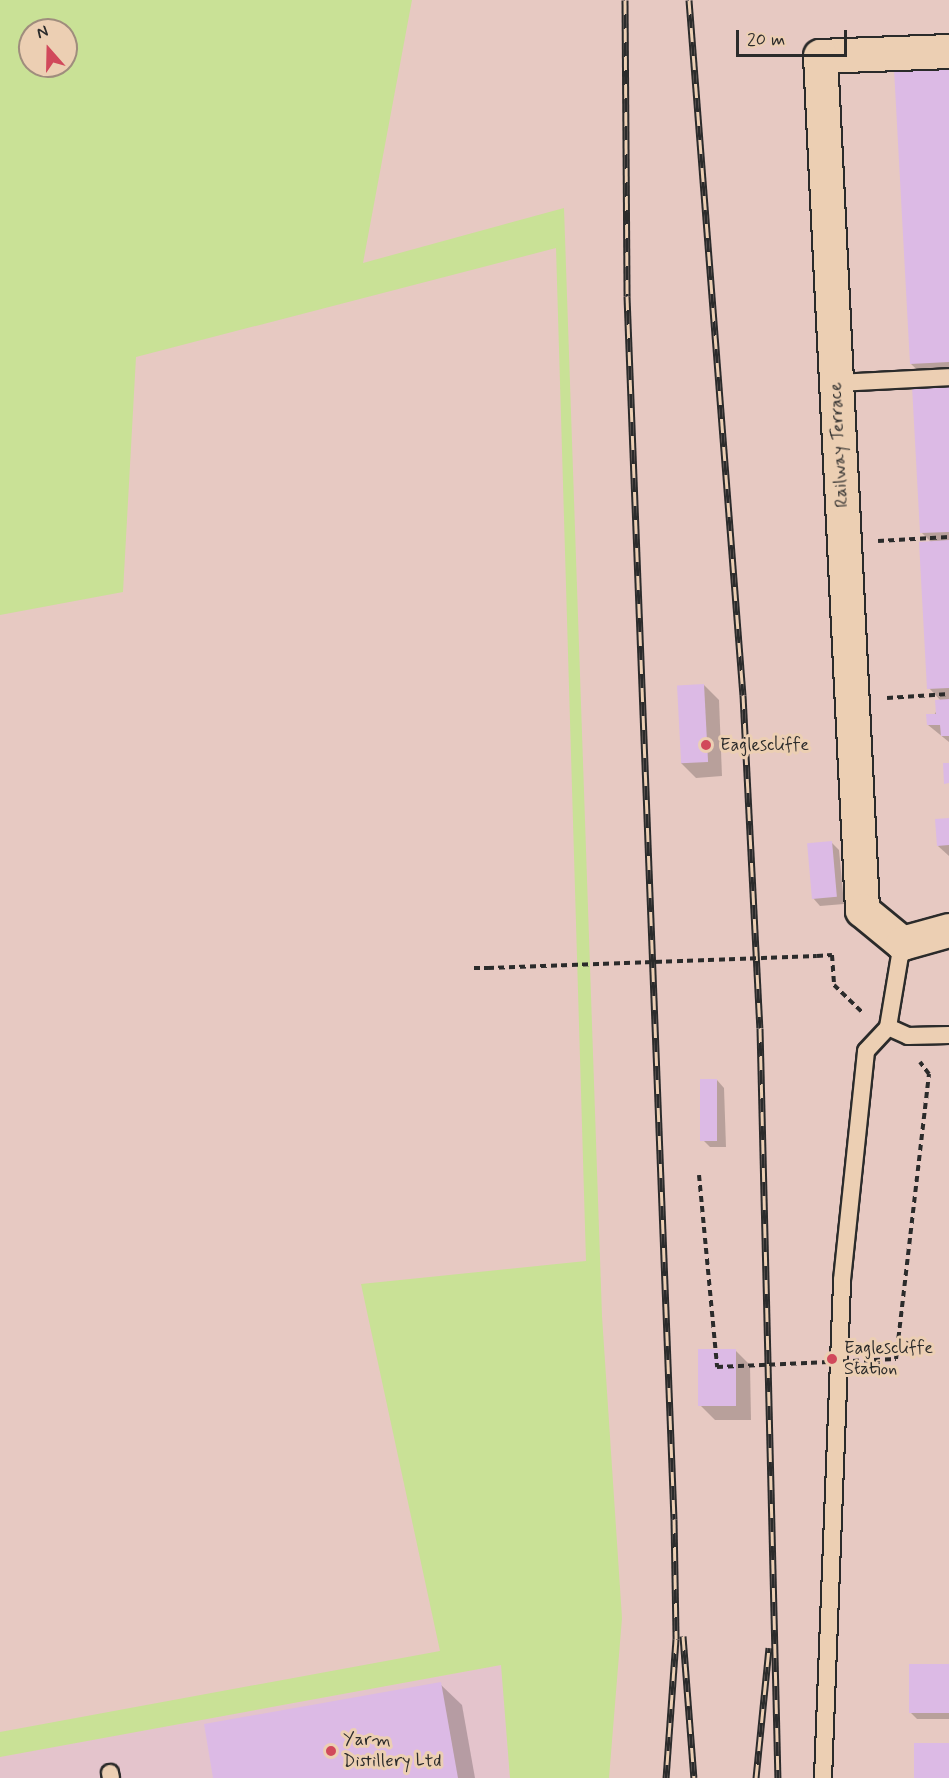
<!DOCTYPE html>
<style>
body{margin:0}
#map{position:relative;width:949px;height:1778px;overflow:hidden;background:#e7c9c2;font-family:Mynerve,sans-serif}
div>[style]{position:absolute}
[style*='--x']{left:calc(var(--x)*1px);top:calc(var(--y)*1px);width:calc(var(--w)*1px);rotate:calc(var(--a)*1deg)}
.built>*{inset:0;background:#e4c4cc}
.green>*{inset:0;background:#c9e196}
.shadow>*{inset:0;background:#0003}
.building>*{inset:0;background:#dcbae5;transform-origin:0 0}
.path>*{height:4px;margin-top:-2px;transform-origin:0;background:repeating-linear-gradient(90deg,#2b2b2b 0 6px,transparent 0 10.5px)}
.roads{filter:drop-shadow(2px 0 #2b2b2b) drop-shadow(-2px 0 #2b2b2b) drop-shadow(0 2px #2b2b2b) drop-shadow(0 -2px #2b2b2b)}
.lane>*{height:16px;margin:-8px;padding:0 8px;transform-origin:8px;border-radius:8px;background:#eccfb3}
.street>*{height:33px;margin:-16.5px;padding:0 16.5px;transform-origin:16.5px;border-radius:16.5px;background:#eccfb3}
.rail>*{height:7px;margin-top:-3.5px;transform-origin:0;background:repeating-linear-gradient(90deg,#eccfb3 0 14px,#2b2b2b 0 28px);box-sizing:border-box;border-block:2px solid #2b2b2b}
.path-bridge>*{height:4px;margin-top:-2px;transform-origin:0;background:repeating-linear-gradient(90deg,#2b2b2b 0 6px,transparent 0 10.5px)}
.dots>*{width:16px;height:16px;translate:-50% -50%;box-sizing:border-box;border:3px solid #eccfb3;border-radius:50%}
span{translate:-50% -50%;white-space:nowrap;text-align:center;line-height:1.15;-webkit-text-stroke:6px #eccfb3;paint-order:stroke}
.street-label{font-size:18px;color:#2b2b2b}
.poi-label{font-size:18px;color:#2b2b2b}
.left{translate:0 -50%;text-align:left}
.north{position:absolute;left:18px;top:18px;width:60px;height:60px;box-sizing:border-box;background:#eccfb3;border:2px solid #9f8d7d;border-radius:50%;rotate:340deg;font-size:16px;font-weight:700;line-height:24px;text-align:center;color:#2b2b2b}
.north::after{content:'';display:block;margin:auto;width:21px;height:27px;background:#d1495b;clip-path:polygon(50% 0,100% 100%,50% 72%,0 100%)}
.scale{position:absolute;left:736px;top:30px;width:111px;height:27px;box-sizing:border-box;border:3px solid #2b2b2b;border-top:0;padding-left:8px;font-size:18px;line-height:21px;white-space:nowrap;color:#2b2b2b;-webkit-text-stroke:4px #eccfb3;paint-order:stroke}
</style>
<div id="map">
<div class="built">
<div style="clip-path:polygon(502px 1665px,510px 1778px,0 1778px,0 1757px)"></div>
</div>
<div class="green">
<div style="clip-path:polygon(evenodd,0 0,412px 0,363px 263px,564px 208px,602px 1316px,622px 1618px,609px 1778px,510px 1778px,501px 1665px,0 1757px,0 1732px,440px 1651px,361px 1284px,586px 1261px,556px 248px,136px 357px,123px 592px,0 615px,0 0,30px 30px,66px 30px,66px 66px,30px 66px,30px 30px)"></div>
</div>
<div class="shadow">
<div style="clip-path:polygon(949px 68px,949px 377px,926px 378px,911px 364px)"></div>
<div style="clip-path:polygon(949px 385px,949px 742px,928px 725px,942px 702px,929px 688px,932px 543px,921px 532px)"></div>
<div style="clip-path:polygon(704px 685px,719px 700px,722px 776px,696px 778px,681px 763px)"></div>
<div style="clip-path:polygon(949px 819px,949px 856px,938px 846px)"></div>
<div style="clip-path:polygon(832px 843px,839px 850px,844px 904px,820px 906px,813px 898px)"></div>
<div style="clip-path:polygon(717px 1080px,724px 1088px,726px 1147px,710px 1147px,703px 1140px)"></div>
<div style="clip-path:polygon(735px 1350px,750px 1365px,751px 1420px,715px 1420px,700px 1405px)"></div>
<div style="clip-path:polygon(949px 1665px,949px 1719px,917px 1719px,910px 1712px)"></div>
<div style="clip-path:polygon(440px 1684px,462px 1705px,475px 1778px,215px 1778px)"></div>
</div>
<div class="building">
<div style="clip-path:polygon(949px 66px,949px 362px,910px 364px,894px 69px)"></div>
<div style="clip-path:polygon(949px 384px,949px 532px,920px 533px,912px 386px)"></div>
<div style="clip-path:polygon(949px 540px,949px 688px,927px 689px,919px 542px)"></div>
<div style="left:704px;top:684px;width:78px;height:27px;rotate:87deg"></div>
<div style="clip-path:polygon(949px 699px,949px 736px,941px 736px,940px 725px,927px 725px,926px 714px,936px 714px,935px 700px)"></div>
<div style="clip-path:polygon(943px 763px,949px 763px,949px 783px,944px 784px)"></div>
<div style="clip-path:polygon(949px 818px,949px 845px,937px 846px,935px 819px)"></div>
<div style="left:832px;top:841px;width:56px;height:25px;rotate:85deg"></div>
<div style="left:700px;top:1079px;width:17px;height:62px"></div>
<div style="left:698px;top:1349px;width:38px;height:57px"></div>
<div style="left:909px;top:1664px;width:40px;height:49px"></div>
<div style="clip-path:polygon(441px 1682px,458px 1778px,213px 1778px,204px 1724px)"></div>
<div style="left:914px;top:1743px;width:35px;height:35px"></div>
</div>
<div class="path">
<div style="--x:878;--y:541;--w:71;--a:-3.2"></div>
<div style="--x:887;--y:698;--w:62;--a:-3.7"></div>
<div style="--x:817;--y:956;--w:15;--a:-4"></div>
<div style="--x:832;--y:955;--w:30;--a:86"></div>
<div style="--x:834;--y:985;--w:39;--a:44"></div>
<div style="--x:474;--y:968;--w:14;--a:0"></div>
<div style="--x:699;--y:1175;--w:193;--a:84.6"></div>
<div style="--x:896;--y:1359;--w:287;--a:-83.4"></div>
<div style="--x:929;--y:1074;--w:15;--a:-127"></div>
</div>
<div class="roads">
<div class="lane">
<div style="--x:836;--y:383;--w:113;--a:-3"></div>
<div style="--x:888;--y:1027;--w:22;--a:24"></div>
<div style="--x:908;--y:1036;--w:41;--a:-1.4"></div>
<div style="--x:110;--y:1773;--w:5;--a:79"></div>
<div style="--x:823;--y:1778;--w:498;--a:-87.8"></div>
<div style="--x:842;--y:1280;--w:230;--a:-84"></div>
<div style="--x:866;--y:1051;--w:33;--a:-47"></div>
<div style="--x:888;--y:1027;--w:85;--a:-80.5"></div>
</div>
<div class="street">
<div style="--x:949;--y:51;--w:129;--a:177.8"></div>
<div style="--x:820;--y:56;--w:855;--a:87.18"></div>
<div style="--x:862;--y:910;--w:52;--a:39.5"></div>
<div style="--x:902;--y:943;--w:49;--a:-15.5"></div>
</div>
</div>
<div class="rail">
<div style="--x:625;--y:0;--w:296;--a:89.6"></div>
<div style="--x:627;--y:296;--w:1224;--a:87.8"></div>
<div style="--x:674;--y:1519;--w:120;--a:89"></div>
<div style="--x:676;--y:1639;--w:139;--a:94.1"></div>
<div style="--x:689;--y:0;--w:697;--a:85.56"></div>
<div style="--x:743;--y:695;--w:333;--a:87.1"></div>
<div style="--x:760;--y:1028;--w:750;--a:88.63"></div>
<div style="--x:683;--y:1636;--w:142;--a:85.6"></div>
<div style="--x:756;--y:1778;--w:131;--a:-84.3"></div>
</div>
<div class="path-bridge">
<div style="--x:488;--y:968;--w:329;--a:-2.1"></div>
<div style="--x:717;--y:1367;--w:179;--a:-2.6"></div>
</div>
<div class="dots">
<div style="left:706px;top:745px;background:#d1495b"></div>
<div style="left:832px;top:1359px;background:#d1495b"></div>
<div style="left:331px;top:1751px;background:#d1495b"></div>
</div>
<div class="street-label">
<span style="left:839px;top:445px;rotate:-93deg">Railway Terrace</span>
</div>
<div class="poi-label">
<span class="left" style="left:720px;top:745px">Eaglescliffe</span>
<span class="left" style="left:844px;top:1359px">Eaglescliffe<br>Station</span>
<span class="left" style="left:343px;top:1751px">Yarm<br>Distillery Ltd</span>
</div>
<div class="north">N</div>
<div class="scale">20 m</div>
</div>
